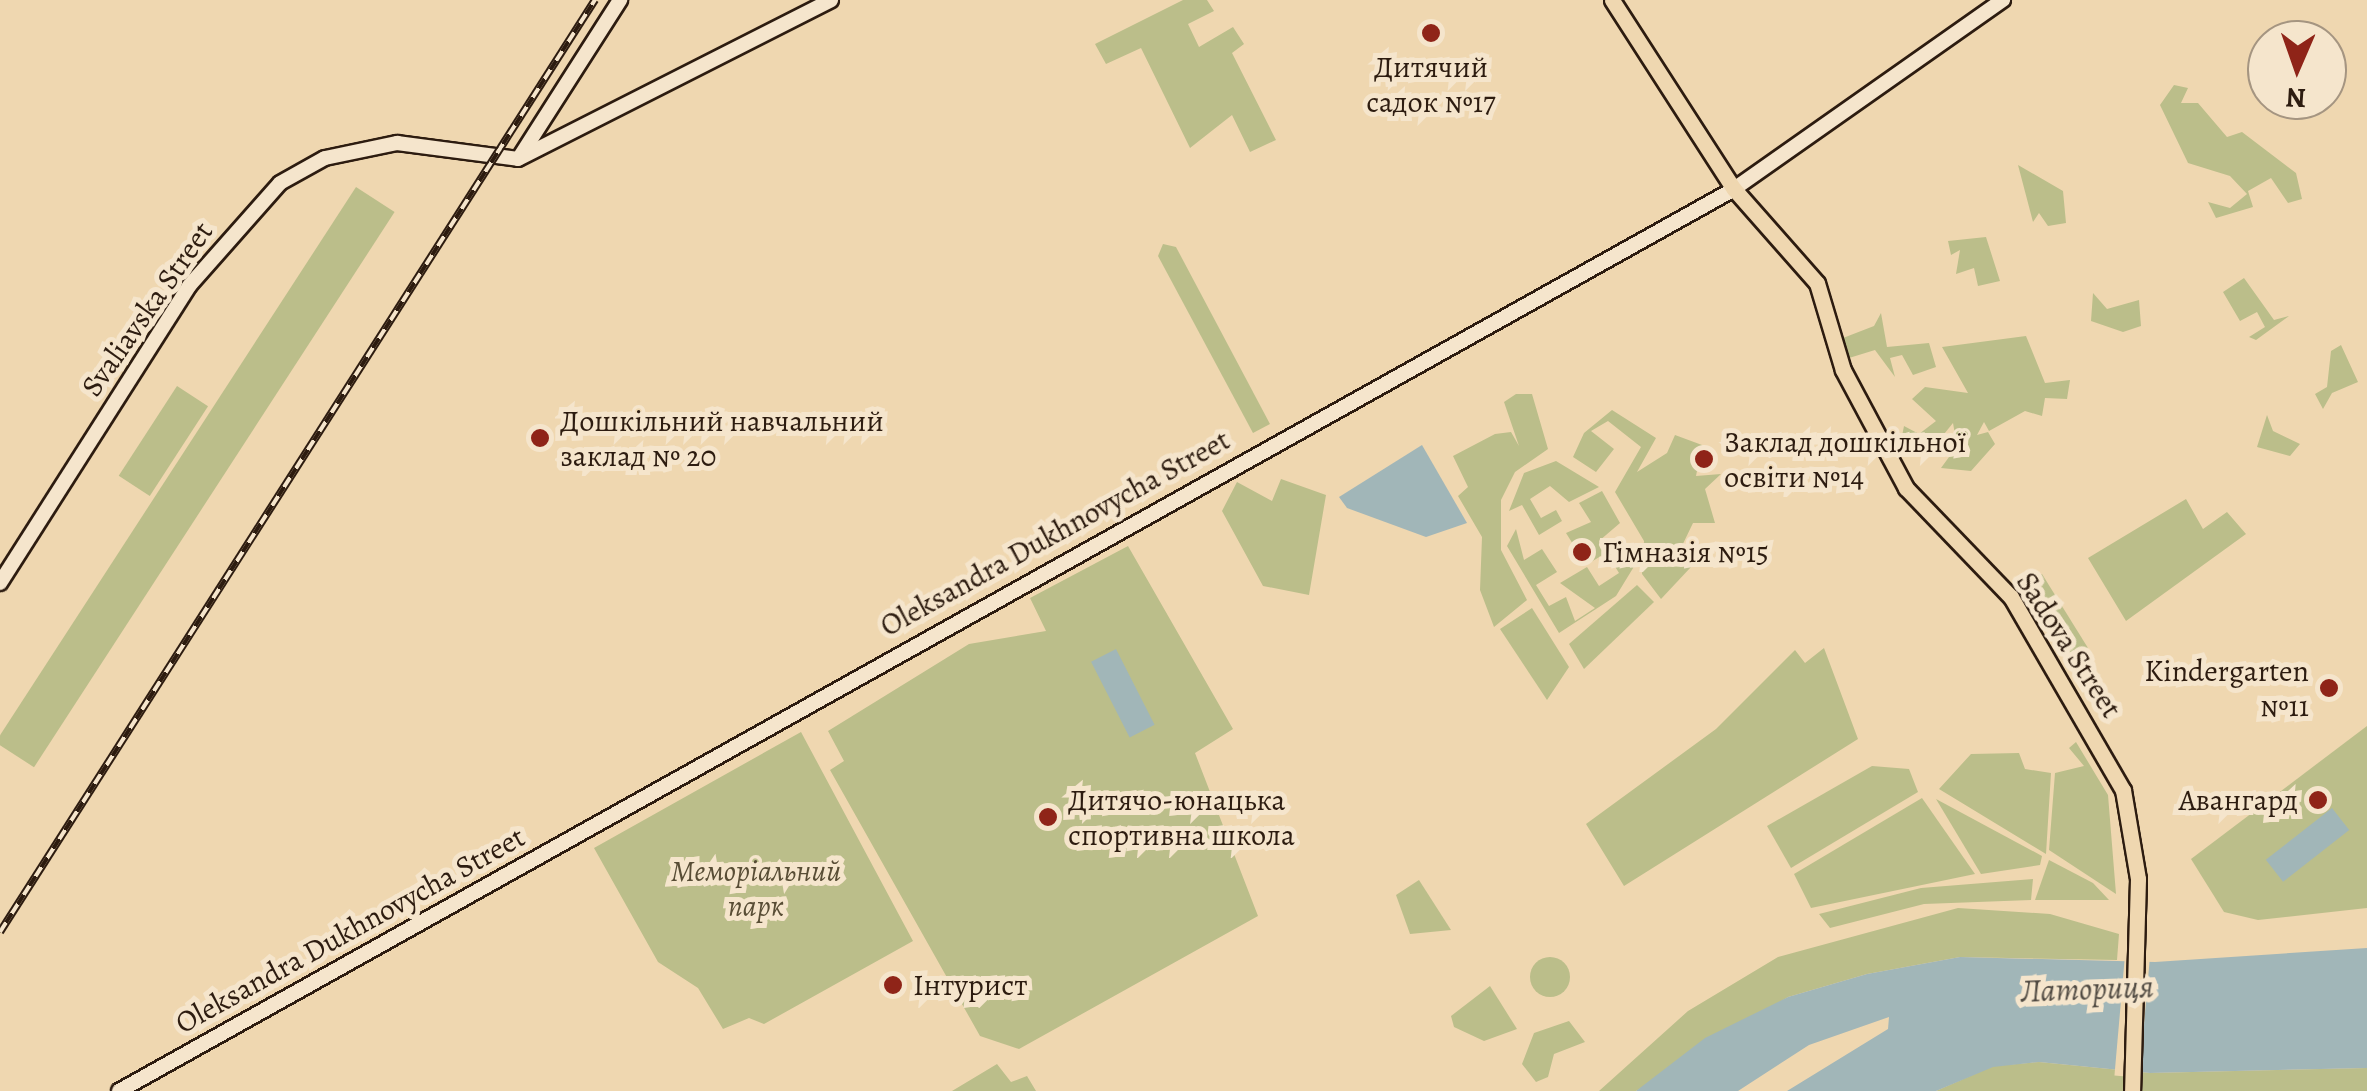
<!DOCTYPE html>
<meta charset="utf-8">
<style>
body{margin:0}
#map{position:relative;width:2367px;height:1091px;overflow:hidden;background:#efd7b0;font-family:Alegreya,serif}
div>[style]{position:absolute}
[style*='--x']{left:calc(var(--x)*1px);top:calc(var(--y)*1px);width:calc(var(--w)*1px);rotate:calc(var(--a)*1deg)}
.green>*{inset:0;background:#bbbe8a;transform-origin:0 0}
.round{border-radius:50%}
.water>*{inset:0;background:#a1b6b8;transform-origin:0 0}
.pier>*{inset:0;background:#efd7b0;transform-origin:0 0}
.roads{filter:drop-shadow(2px 0 #2d1c10) drop-shadow(-2px 0 #2d1c10) drop-shadow(0 2px #2d1c10) drop-shadow(0 -2px #2d1c10)}
.secondary>*{height:14px;margin:-7px;padding:0 7px;transform-origin:7px;border-radius:7px;background:#f5e5cc}
.primary>*{height:15px;margin:-7.5px;padding:0 7.5px;transform-origin:7.5px;border-radius:7.5px;background:#efd7b0}
.rail>*{height:8px;margin-top:-4px;transform-origin:0;background:repeating-linear-gradient(90deg,#f5e5cc 0 11px,#2d1c10 0 22px);box-sizing:border-box;border-block:2px solid #2d1c10}
.dots>*{width:28px;height:28px;translate:-50% -50%;box-sizing:border-box;border:5px solid #f5e5cc;border-radius:50%}
span{translate:-50% -50%;white-space:nowrap;text-align:center;line-height:1.15;-webkit-text-stroke:10px #f5e5cc;paint-order:stroke}
.poi-label{font-size:30px;color:#2d1c10}
.left{translate:0 -50%;text-align:left}
.right{translate:-100% -50%;text-align:right}
.street-label{font-size:30px;color:#2d1c10}
.park-label{font-size:30px;color:#584d35;font-style:italic}
.water-label{font-size:32px;color:#504a42;font-style:italic}
.north{position:absolute;left:2247px;top:20px;width:100px;height:100px;box-sizing:border-box;background:#f5e5cc;border:2px solid #a59581;border-radius:50%;rotate:182deg;font-size:28px;font-weight:700;line-height:40px;text-align:center;color:#2d1c10}
.north::after{content:'';display:block;margin:auto;width:35px;height:45px;background:#8f2418;clip-path:polygon(50% 0,100% 100%,50% 72%,0 100%)}
</style>
<div id="map">
<div class="green">
<div style="clip-path:polygon(1183px 0,1207px 0,1214px 11px,1188px 24px,1199px 47px,1233px 27px,1244px 44px,1232px 53px,1276px 140px,1250px 152px,1232px 115px,1190px 148px,1141px 48px,1106px 64px,1095px 44px)"></div>
<div style="clip-path:polygon(2174px 85px,2188px 88px,2181px 103px,2198px 103px,2227px 137px,2242px 132px,2296px 173px,2302px 199px,2288px 203px,2271px 178px,2248px 191px,2253px 207px,2216px 218px,2208px 202px,2230px 208px,2247px 194px,2230px 176px,2188px 163px,2160px 105px)"></div>
<div style="clip-path:polygon(2018px 165px,2063px 191px,2066px 223px,2048px 226px,2039px 213px,2033px 222px)"></div>
<div style="left:356px;top:187px;width:46px;height:662px;rotate:33deg"></div>
<div style="clip-path:polygon(1986px 237px,2000px 281px,1978px 286px,1974px 268px,1956px 274px,1960px 250px,1951px 255px,1948px 241px)"></div>
<div style="clip-path:polygon(1163px 244px,1176px 247px,1270px 424px,1253px 433px,1158px 256px)"></div>
<div style="clip-path:polygon(2244px 278px,2274px 320px,2289px 316px,2256px 340px,2249px 337px,2265px 327px,2257px 312px,2240px 321px,2223px 292px)"></div>
<div style="clip-path:polygon(2093px 293px,2107px 309px,2139px 300px,2141px 326px,2123px 332px,2091px 321px)"></div>
<div style="clip-path:polygon(1881px 313px,1887px 347px,1929px 343px,1936px 367px,1913px 375px,1902px 355px,1890px 358px,1895px 377px,1875px 350px,1849px 358px,1843px 338px,1874px 326px)"></div>
<div style="clip-path:polygon(2026px 336px,2045px 383px,2070px 380px,2067px 399px,2045px 398px,2042px 416px,2025px 411px,1989px 431px,1984px 422px,1977px 435px,1988px 432px,1995px 444px,1971px 471px,1941px 468px,1957px 446px,1953px 423px,1940px 439px,1932px 433px,1899px 451px,1904px 426px,1919px 434px,1936px 421px,1912px 399px,1925px 387px,1968px 393px,1942px 347px)"></div>
<div style="clip-path:polygon(2341px 345px,2358px 382px,2332px 393px,2323px 409px,2315px 394px,2327px 387px,2331px 351px)"></div>
<div style="left:177px;top:386px;width:37px;height:107px;rotate:33deg"></div>
<div style="clip-path:polygon(1516px 394px,1532px 394px,1548px 449px,1515px 472px,1501px 500px,1501px 550px,1527px 600px,1494px 627px,1480px 590px,1482px 537px,1458px 496px,1468px 487px,1453px 456px,1495px 434px,1511px 432px,1519px 446px,1504px 402px)"></div>
<div style="clip-path:polygon(1612px 410px,1656px 438px,1637px 472px,1667px 453px,1675px 435px,1702px 445px,1696px 476px,1721px 474px,1705px 489px,1715px 523px,1693px 523px,1680px 550px,1691px 567px,1661px 599px,1642px 574px,1644px 541px,1615px 492px,1641px 447px,1608px 421px,1591px 431px,1614px 449px,1596px 472px,1573px 457px,1584px 433px)"></div>
<div style="clip-path:polygon(2267px 415px,2273px 431px,2300px 444px,2290px 456px,2257px 447px)"></div>
<div style="clip-path:polygon(1556px 461px,1599px 487px,1569px 502px,1550px 486px,1530px 499px,1541px 518px,1556px 510px,1562px 521px,1539px 535px,1522px 505px,1509px 511px,1524px 473px)"></div>
<div style="clip-path:polygon(1281px 479px,1326px 495px,1309px 595px,1263px 586px,1222px 511px,1237px 482px,1272px 501px)"></div>
<div style="clip-path:polygon(1602px 491px,1620px 523px,1599px 541px,1606px 553px,1586px 565px,1566px 533px,1591px 522px,1579px 503px)"></div>
<div style="clip-path:polygon(2186px 499px,2203px 529px,2227px 512px,2246px 534px,2126px 621px,2088px 558px)"></div>
<div style="clip-path:polygon(1516px 529px,1524px 560px,1542px 549px,1557px 572px,1536px 585px,1549px 606px,1566px 597px,1575px 621px,1595px 608px,1560px 583px,1587px 567px,1599px 586px,1619px 573px,1608px 555px,1633px 544px,1638px 560px,1616px 596px,1559px 633px,1507px 546px)"></div>
<div style="clip-path:polygon(1128px 546px,1233px 729px,1195px 753px,1258px 916px,1019px 1049px,980px 1036px,830px 770px,844px 761px,828px 731px,969px 644px,1046px 631px,1030px 598px)"></div>
<div style="clip-path:polygon(2042px 574px,2088px 648px,2078px 654px,2068px 654px,2023px 586px)"></div>
<div style="clip-path:polygon(1637px 585px,1654px 602px,1584px 669px,1569px 644px)"></div>
<div style="clip-path:polygon(1532px 608px,1569px 667px,1547px 700px,1500px 629px)"></div>
<div style="clip-path:polygon(1824px 648px,1858px 739px,1624px 886px,1586px 824px,1716px 729px,1795px 650px,1805px 663px)"></div>
<div style="clip-path:polygon(2367px 726px,2367px 908px,2258px 920px,2224px 912px,2191px 859px)"></div>
<div style="clip-path:polygon(801px 732px,913px 941px,764px 1024px,749px 1018px,723px 1029px,698px 988px,658px 962px,594px 848px)"></div>
<div style="clip-path:polygon(2076px 742px,2108px 795px,2116px 894px,2049px 850px,2055px 773px,2084px 766px,2069px 748px)"></div>
<div style="clip-path:polygon(2019px 753px,2025px 769px,2051px 773px,2046px 854px,1939px 789px,1971px 754px)"></div>
<div style="clip-path:polygon(1872px 766px,1909px 769px,1918px 792px,1791px 868px,1767px 826px)"></div>
<div style="clip-path:polygon(1922px 798px,1975px 874px,1811px 908px,1794px 874px)"></div>
<div style="clip-path:polygon(1936px 799px,2042px 856px,2040px 865px,1981px 874px)"></div>
<div style="clip-path:polygon(2049px 860px,2093px 883px,2109px 900px,2035px 900px)"></div>
<div style="clip-path:polygon(2033px 879px,2031px 900px,1924px 904px,1830px 928px,1819px 914px,1921px 888px)"></div>
<div style="clip-path:polygon(1419px 880px,1451px 930px,1410px 934px,1396px 895px)"></div>
<div style="clip-path:polygon(1958px 908px,2050px 914px,2119px 934px,2117px 960px,1960px 957px,1867px 974px,1788px 997px,1636px 1091px,1599px 1091px,1688px 1011px,1778px 957px)"></div>
<div class="round" style="left:1530px;top:957px;width:40px;height:40px"></div>
<div style="clip-path:polygon(1490px 986px,1517px 1029px,1484px 1041px,1454px 1027px,1451px 1016px)"></div>
<div style="clip-path:polygon(1569px 1021px,1585px 1042px,1554px 1054px,1548px 1077px,1536px 1082px,1522px 1064px,1534px 1033px)"></div>
<div style="clip-path:polygon(2039px 1062px,2150px 1073px,2367px 1068px,2367px 1091px,1936px 1091px,1993px 1066px)"></div>
<div style="clip-path:polygon(997px 1064px,1011px 1082px,1027px 1076px,1036px 1091px,952px 1091px)"></div>
</div>
<div class="water">
<div style="clip-path:polygon(1422px 445px,1467px 523px,1426px 537px,1347px 508px,1339px 497px)"></div>
<div style="left:1116px;top:649px;width:85px;height:28px;rotate:63deg"></div>
<div style="left:2332px;top:808px;width:28px;height:84px;rotate:52deg"></div>
<div style="clip-path:polygon(2367px 948px,2367px 1068px,2150px 1073px,2039px 1062px,1993px 1067px,1936px 1091px,1787px 1091px,1888px 1029px,1889px 1017px,1809px 1045px,1738px 1091px,1636px 1091px,1705px 1038px,1788px 997px,1867px 974px,1960px 957px,2155px 962px)"></div>
</div>
<div class="pier">
<div style="left:2125px;top:955px;width:25px;height:121px;rotate:5deg"></div>
</div>
<div class="roads">
<div class="secondary">
<div style="--x:519;--y:158;--w:188;--a:-57.4"></div>
<div style="--x:518;--y:159;--w:351;--a:-26.9"></div>
<div style="--x:0;--y:583;--w:352;--a:-57.5"></div>
<div style="--x:189;--y:286;--w:137;--a:-48.5"></div>
<div style="--x:280;--y:183;--w:51;--a:-29.1"></div>
<div style="--x:325;--y:158;--w:74;--a:-11.8"></div>
<div style="--x:397;--y:143;--w:122;--a:7.5"></div>
<div style="--x:119;--y:1091;--w:1850;--a:-29.18"></div>
<div style="--x:1734;--y:189;--w:329;--a:-35.1"></div>
</div>
<div class="primary">
<div style="--x:1612;--y:0;--w:225;--a:57.2"></div>
<div style="--x:1734;--y:189;--w:125;--a:48.6"></div>
<div style="--x:1817;--y:283;--w:91;--a:73.4"></div>
<div style="--x:1843;--y:370;--w:134;--a:61.9"></div>
<div style="--x:1906;--y:488;--w:151;--a:46.1"></div>
<div style="--x:2011;--y:597;--w:223;--a:59.9"></div>
<div style="--x:2123;--y:790;--w:90;--a:80.4"></div>
<div style="--x:2138;--y:879;--w:212;--a:91.6"></div>
</div>
</div>
<div class="rail">
<div style="--x:0;--y:932;--w:1106;--a:-57.45"></div>
</div>
<div class="dots">
<div style="left:1431px;top:33px;background:#8f2418"></div>
<div style="left:540px;top:438px;background:#8f2418"></div>
<div style="left:1704px;top:459px;background:#8f2418"></div>
<div style="left:1582px;top:552px;background:#8f2418"></div>
<div style="left:2329px;top:688px;background:#8f2418"></div>
<div style="left:2318px;top:800px;background:#8f2418"></div>
<div style="left:1048px;top:817px;background:#8f2418"></div>
<div style="left:893px;top:985px;background:#8f2418"></div>
</div>
<div class="poi-label">
<span style="left:1431px;top:84px">Дитячий<br>садок №17</span>
<span class="left" style="left:560px;top:438px">Дошкільний навчальний<br>заклад № 20</span>
<span class="left" style="left:1724px;top:459px">Заклад дошкільної<br>освіти №14</span>
<span class="left" style="left:1602px;top:552px">Гімназія №15</span>
<span class="right" style="left:2309px;top:688px">Kindergarten<br>№11</span>
<span class="left" style="left:1068px;top:817px">Дитячо-юнацька<br>спортивна школа</span>
<span class="right" style="left:2298px;top:800px">Авангард</span>
<span class="left" style="left:913px;top:985px">Інтурист</span>
</div>
<div class="street-label">
<span style="left:147px;top:309px;rotate:-55deg">Svaliavska Street</span>
<span style="left:1055px;top:533px;rotate:-29deg">Oleksandra Dukhnovycha Street</span>
<span style="left:2069px;top:645px;rotate:57deg">Sadova Street</span>
<span style="left:350px;top:930px;rotate:-29deg">Oleksandra Dukhnovycha Street</span>
</div>
<div class="park-label">
<span style="left:756px;top:888px">Меморіальний<br>парк</span>
</div>
<div class="water-label">
<span style="left:2087px;top:989px;rotate:-2deg">Латориця</span>
</div>
<div class="north">N</div>
</div>
